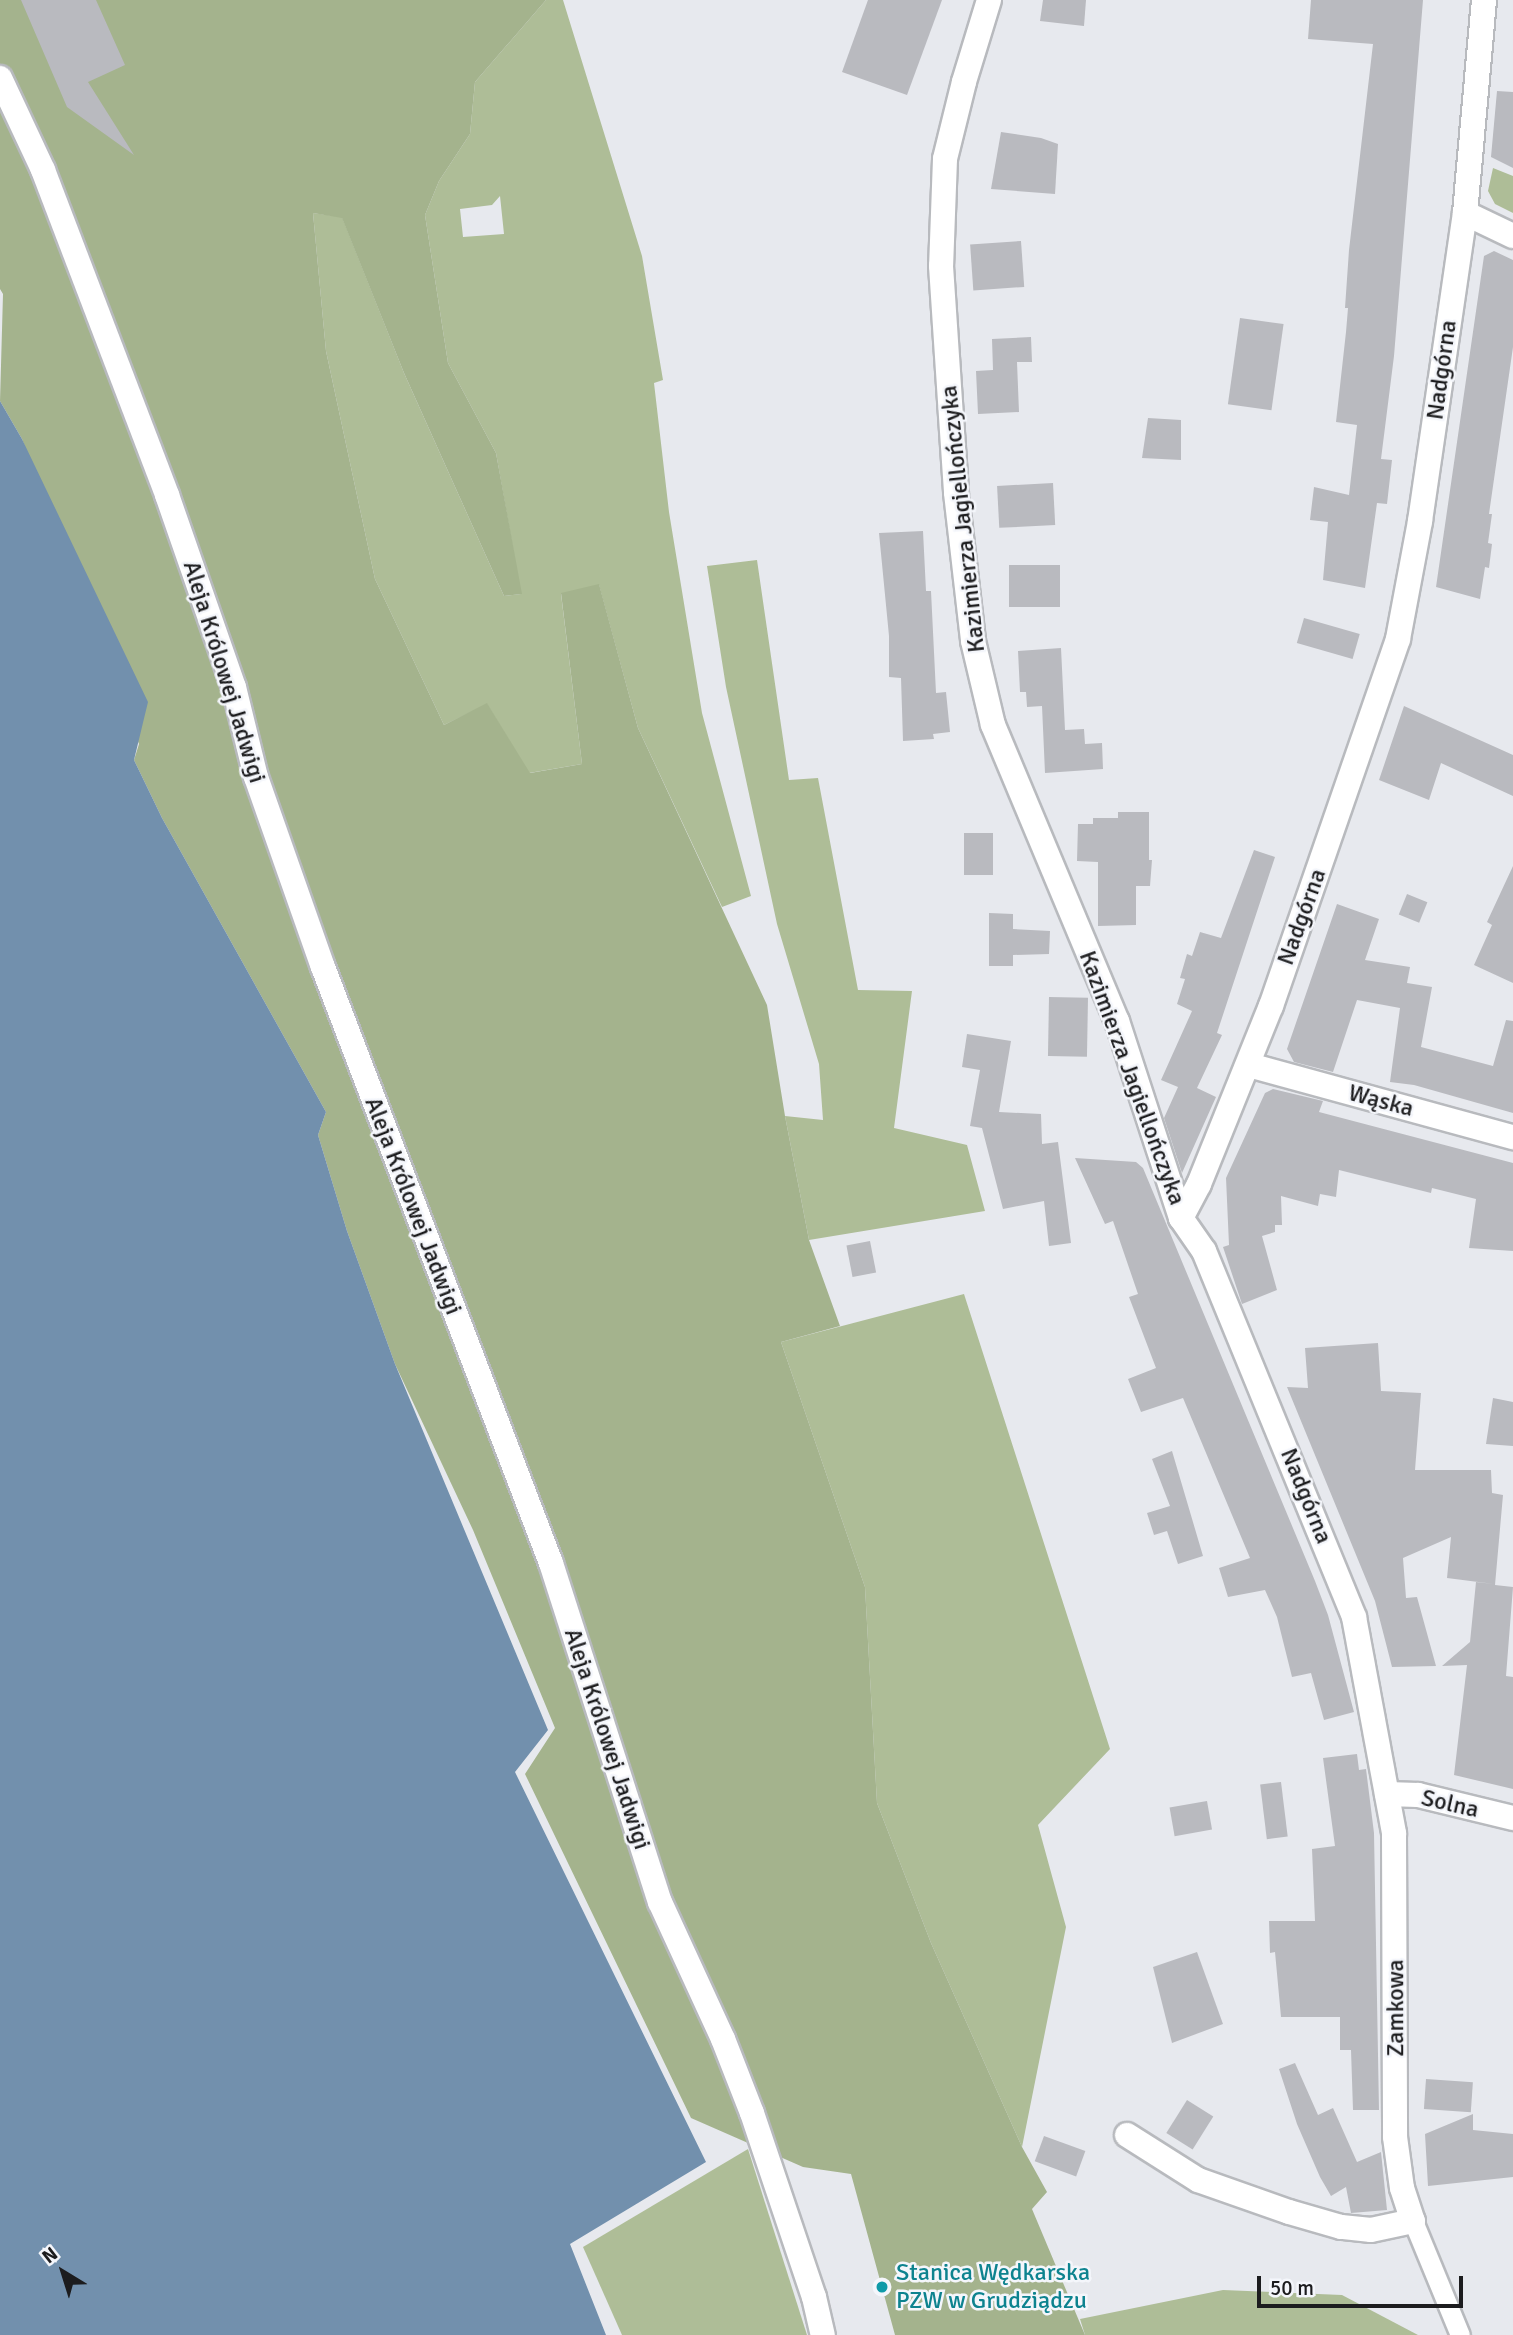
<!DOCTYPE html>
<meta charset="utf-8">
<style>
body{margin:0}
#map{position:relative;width:1513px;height:2335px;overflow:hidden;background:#e7e9ee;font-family:Signika,sans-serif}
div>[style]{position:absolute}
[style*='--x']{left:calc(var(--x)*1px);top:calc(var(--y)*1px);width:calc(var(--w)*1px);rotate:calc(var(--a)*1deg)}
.green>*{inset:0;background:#aebd97}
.forest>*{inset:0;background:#a4b38d}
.water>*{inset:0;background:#7290ad}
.building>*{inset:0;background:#b9babf;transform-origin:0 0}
.roads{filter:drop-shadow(2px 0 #b8babe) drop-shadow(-2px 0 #b8babe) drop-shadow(0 2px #b8babe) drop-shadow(0 -2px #b8babe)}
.pedestrian>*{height:19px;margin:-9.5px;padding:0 9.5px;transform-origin:9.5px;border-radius:9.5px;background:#fff}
.minor>*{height:24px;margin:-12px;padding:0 12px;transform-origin:12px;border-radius:12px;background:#fff}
.dots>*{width:19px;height:19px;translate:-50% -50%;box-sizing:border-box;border:4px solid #f4f6fb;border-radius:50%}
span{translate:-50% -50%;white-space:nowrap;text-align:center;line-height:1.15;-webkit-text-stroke:5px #f4f6fb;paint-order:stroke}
.street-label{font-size:24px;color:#1c1c1e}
.culture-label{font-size:24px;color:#0d838f}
.left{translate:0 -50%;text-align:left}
.north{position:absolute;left:28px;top:2237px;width:70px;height:70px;-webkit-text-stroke:5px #f4f6fb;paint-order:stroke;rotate:322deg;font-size:19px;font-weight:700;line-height:28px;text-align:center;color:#1c1c1e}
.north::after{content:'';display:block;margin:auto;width:24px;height:32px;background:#1c1c1e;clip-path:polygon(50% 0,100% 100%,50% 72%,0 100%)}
.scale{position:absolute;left:1257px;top:2276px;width:206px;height:32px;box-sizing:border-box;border:4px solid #1c1c1e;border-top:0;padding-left:9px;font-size:21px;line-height:24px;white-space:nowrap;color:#1c1c1e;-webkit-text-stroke:5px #f4f6fb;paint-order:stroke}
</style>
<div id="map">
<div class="green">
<div style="clip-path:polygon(evenodd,546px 0,563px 0,642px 256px,663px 380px,654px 383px,669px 512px,702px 713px,751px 896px,722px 907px,638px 728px,599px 585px,561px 594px,582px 764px,529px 773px,487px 704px,444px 725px,375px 579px,326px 351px,313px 213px,342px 217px,404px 373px,504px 596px,521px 594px,496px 453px,448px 363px,425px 215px,439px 181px,470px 134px,475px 82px,546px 0,500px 196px,504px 234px,463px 237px,460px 209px,492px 205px,500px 196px)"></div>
<div style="clip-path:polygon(1493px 168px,1513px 176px,1513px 213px,1495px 204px,1488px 191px)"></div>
<div style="clip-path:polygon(757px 560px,789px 780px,818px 778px,858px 990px,912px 991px,894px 1128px,967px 1145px,985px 1211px,809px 1240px,785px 1116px,823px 1120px,819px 1064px,777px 924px,726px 687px,707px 566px)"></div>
<div style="clip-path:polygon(964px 1294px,1110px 1749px,1038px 1825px,1066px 1927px,1022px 2147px,931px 1943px,877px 1803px,865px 1587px,781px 1342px)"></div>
<div style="clip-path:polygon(748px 2149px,807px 2335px,622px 2335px,583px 2247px)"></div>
<div style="clip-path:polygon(1223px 2290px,1342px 2295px,1418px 2335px,1085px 2335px,1080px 2319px)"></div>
</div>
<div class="forest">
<div style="clip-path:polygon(0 0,546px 0,475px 82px,470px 134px,439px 181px,425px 215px,448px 363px,496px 453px,522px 594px,504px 596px,404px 373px,342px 218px,313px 213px,326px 351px,375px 579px,444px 725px,487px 703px,530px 773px,582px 764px,561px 593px,599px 584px,638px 728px,767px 1005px,785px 1116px,809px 1240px,840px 1326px,781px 1342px,865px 1587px,877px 1803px,931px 1943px,1022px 2147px,1047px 2192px,1032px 2209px,1085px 2335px,895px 2335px,851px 2174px,803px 2167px,691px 2118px,525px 1774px,555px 1728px,473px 1530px,395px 1364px,347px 1231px,318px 1135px,326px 1112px,162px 818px,134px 760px,139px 744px,22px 439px,0 401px,3px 294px,0 289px)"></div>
</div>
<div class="water">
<div style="clip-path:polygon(0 401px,22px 439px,148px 702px,134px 760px,162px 818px,326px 1112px,318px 1135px,347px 1231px,395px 1364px,548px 1730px,515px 1772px,706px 2162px,570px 2244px,606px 2335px,0 2335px)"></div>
</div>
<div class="building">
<div style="clip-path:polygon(21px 0,96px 0,125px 65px,88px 82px,134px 155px,67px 107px)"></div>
<div style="clip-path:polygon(868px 0,942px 0,907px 95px,842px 72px)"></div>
<div style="clip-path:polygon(1043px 0,1086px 0,1084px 26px,1040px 21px)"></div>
<div style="clip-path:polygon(1311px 0,1423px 0,1394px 356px,1381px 459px,1392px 460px,1387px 504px,1377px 503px,1365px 588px,1323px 580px,1328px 522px,1310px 520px,1314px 487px,1349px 495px,1357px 425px,1336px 422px,1346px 332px,1348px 308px,1345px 308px,1349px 250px,1373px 44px,1308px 39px)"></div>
<div style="clip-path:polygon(1497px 91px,1513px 92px,1513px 168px,1491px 157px)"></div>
<div style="clip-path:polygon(1001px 132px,1041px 138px,1058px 144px,1055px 194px,991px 189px)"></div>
<div style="left:1021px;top:241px;width:46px;height:51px;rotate:86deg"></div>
<div style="clip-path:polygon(1494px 251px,1513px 260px,1513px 347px,1489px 514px,1492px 514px,1488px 543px,1492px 544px,1489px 568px,1485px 567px,1480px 599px,1436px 587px,1484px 256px)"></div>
<div style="left:1240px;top:318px;width:44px;height:87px;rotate:8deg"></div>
<div style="clip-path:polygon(1031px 337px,1032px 362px,1017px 362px,1019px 412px,978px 414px,976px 371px,993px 370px,992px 339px)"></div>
<div style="clip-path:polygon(1148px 418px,1181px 420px,1181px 460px,1142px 458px)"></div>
<div style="left:1053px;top:483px;width:42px;height:56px;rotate:87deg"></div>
<div style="clip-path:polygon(923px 531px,926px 591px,931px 591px,936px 693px,946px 692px,950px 732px,933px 734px,934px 739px,903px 741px,901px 678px,889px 677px,889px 636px,879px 533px)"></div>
<div style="left:1060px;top:565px;width:42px;height:51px;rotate:90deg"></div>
<div style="left:1304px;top:618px;width:58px;height:26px;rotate:16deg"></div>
<div style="clip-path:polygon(1061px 648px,1065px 730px,1084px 729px,1085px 744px,1102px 743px,1103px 769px,1045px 773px,1042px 706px,1027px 707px,1026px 692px,1020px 692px,1018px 651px)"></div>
<div style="clip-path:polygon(1404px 706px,1513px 755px,1513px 796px,1441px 763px,1429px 800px,1379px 780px)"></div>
<div style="clip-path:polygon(1118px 812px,1149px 812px,1149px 860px,1152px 860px,1150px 886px,1136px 886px,1136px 925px,1098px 926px,1098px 862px,1077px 861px,1078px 824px,1093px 824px,1093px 818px,1118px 818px)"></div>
<div style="left:964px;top:833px;width:29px;height:42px"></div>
<div style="clip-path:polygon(1254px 850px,1275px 857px,1217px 1033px,1222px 1035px,1197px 1088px,1216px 1097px,1182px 1173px,1164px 1118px,1178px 1087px,1161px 1080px,1192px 1011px,1177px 1004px,1185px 979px,1180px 978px,1187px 954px,1192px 956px,1200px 932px,1221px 938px)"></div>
<div style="clip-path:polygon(1513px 866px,1513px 983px,1474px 965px,1492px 925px,1487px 922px)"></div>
<div style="left:1407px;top:894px;width:22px;height:22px;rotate:22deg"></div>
<div style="clip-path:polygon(1337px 904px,1379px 919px,1365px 960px,1410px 967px,1407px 983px,1432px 987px,1421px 1047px,1493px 1066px,1506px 1020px,1513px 1021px,1513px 1113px,1414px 1085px,1390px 1082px,1400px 1008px,1357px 1000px,1333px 1072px,1294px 1062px,1287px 1049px)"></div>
<div style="clip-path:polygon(989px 913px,1013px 914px,1013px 929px,1050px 931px,1049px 954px,1013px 955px,1013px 966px,989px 966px)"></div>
<div style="left:1049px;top:997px;width:39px;height:59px;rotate:1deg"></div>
<div style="clip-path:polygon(967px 1034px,1011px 1041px,999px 1112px,1041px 1114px,1042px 1144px,1058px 1142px,1071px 1243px,1049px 1246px,1044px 1201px,1003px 1209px,982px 1128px,970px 1126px,980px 1070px,962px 1067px)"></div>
<div style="clip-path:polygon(1273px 1089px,1323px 1101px,1319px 1112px,1513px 1163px,1513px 1251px,1469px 1248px,1476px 1199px,1432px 1188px,1431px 1193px,1339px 1170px,1336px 1197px,1320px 1194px,1318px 1206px,1281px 1196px,1282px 1225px,1275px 1225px,1275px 1232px,1262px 1236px,1277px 1290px,1242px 1304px,1223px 1247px,1229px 1245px,1226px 1178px,1265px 1093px)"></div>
<div style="clip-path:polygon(1075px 1158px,1136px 1162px,1143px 1168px,1315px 1581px,1328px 1615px,1354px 1712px,1324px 1720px,1311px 1673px,1292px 1677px,1277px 1617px,1265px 1590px,1228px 1597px,1219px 1568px,1250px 1558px,1183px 1398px,1141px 1412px,1128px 1379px,1156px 1368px,1129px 1297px,1138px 1294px,1113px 1221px,1105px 1224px)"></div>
<div style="left:870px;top:1241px;width:32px;height:24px;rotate:79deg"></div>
<div style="clip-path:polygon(1378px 1343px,1381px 1391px,1421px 1393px,1415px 1470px,1491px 1470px,1492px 1493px,1503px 1495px,1495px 1585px,1513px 1587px,1506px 1676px,1513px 1677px,1513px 1789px,1454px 1775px,1467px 1665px,1442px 1666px,1470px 1642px,1476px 1582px,1494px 1584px,1447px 1578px,1451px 1537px,1403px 1558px,1406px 1598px,1417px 1597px,1436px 1666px,1392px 1667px,1375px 1601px,1287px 1387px,1308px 1388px,1305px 1348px)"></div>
<div style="clip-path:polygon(1493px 1398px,1513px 1402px,1513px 1446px,1486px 1444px)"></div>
<div style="clip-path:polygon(1172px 1451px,1203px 1556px,1178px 1564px,1167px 1531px,1154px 1535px,1147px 1513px,1170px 1506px,1152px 1459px)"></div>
<div style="clip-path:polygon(1357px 1754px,1359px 1770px,1366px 1769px,1374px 1833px,1379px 2110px,1353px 2110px,1351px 2050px,1340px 2050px,1340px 2017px,1281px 2017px,1275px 1952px,1270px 1953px,1269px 1921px,1315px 1921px,1312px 1849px,1335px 1846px,1323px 1758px)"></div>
<div style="left:1281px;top:1782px;width:55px;height:21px;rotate:83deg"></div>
<div style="left:1207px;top:1801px;width:29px;height:38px;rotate:80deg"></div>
<div style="clip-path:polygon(1197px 1952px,1223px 2024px,1172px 2043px,1153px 1967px)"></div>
<div style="clip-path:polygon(1295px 2063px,1318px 2115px,1333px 2108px,1357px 2162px,1381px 2152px,1387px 2210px,1351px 2213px,1346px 2187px,1331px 2196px,1320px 2177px,1297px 2124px,1279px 2069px)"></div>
<div style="left:1426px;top:2079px;width:47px;height:30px;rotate:4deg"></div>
<div style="left:1187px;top:2100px;width:31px;height:39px;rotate:32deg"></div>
<div style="clip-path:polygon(1473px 2114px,1473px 2130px,1513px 2134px,1513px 2177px,1428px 2186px,1425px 2134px)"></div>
<div style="left:1044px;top:2136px;width:44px;height:27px;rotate:20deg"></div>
</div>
<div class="roads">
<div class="pedestrian">
<div style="--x:1413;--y:2221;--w:123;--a:67.6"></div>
</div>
<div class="minor">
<div style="--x:989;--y:0;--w:86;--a:107"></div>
<div style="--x:964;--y:82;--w:79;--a:103.9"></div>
<div style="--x:945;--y:159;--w:107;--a:92.1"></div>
<div style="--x:941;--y:266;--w:227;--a:86.2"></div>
<div style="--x:956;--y:493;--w:149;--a:83.4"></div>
<div style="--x:973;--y:641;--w:86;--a:76.6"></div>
<div style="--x:993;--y:725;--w:321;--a:67.3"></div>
<div style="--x:1117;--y:1021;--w:207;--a:72"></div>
<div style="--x:1181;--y:1218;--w:40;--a:55.1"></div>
<div style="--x:1204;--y:1251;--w:396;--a:67.7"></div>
<div style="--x:1354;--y:1617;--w:220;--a:79.5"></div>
<div style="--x:1394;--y:1833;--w:304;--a:89.8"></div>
<div style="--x:1395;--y:2137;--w:51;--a:82.2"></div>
<div style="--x:1402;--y:2188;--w:35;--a:72"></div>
<div style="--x:1413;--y:2221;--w:43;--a:167.9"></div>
<div style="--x:1371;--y:2230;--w:30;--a:-174"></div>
<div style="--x:1341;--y:2227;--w:54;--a:-163.9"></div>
<div style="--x:1289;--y:2212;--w:96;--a:-160.6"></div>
<div style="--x:1198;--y:2180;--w:84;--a:-147.6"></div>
<div style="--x:0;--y:78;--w:102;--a:64.9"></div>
<div style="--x:43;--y:170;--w:348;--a:69.1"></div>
<div style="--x:167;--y:495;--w:203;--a:70.8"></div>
<div style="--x:234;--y:687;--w:93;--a:76.3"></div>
<div style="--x:256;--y:777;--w:201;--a:70.6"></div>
<div style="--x:323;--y:967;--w:638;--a:69.07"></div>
<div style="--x:551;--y:1563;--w:356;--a:72.2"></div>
<div style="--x:660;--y:1902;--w:151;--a:65.3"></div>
<div style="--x:723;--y:2039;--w:79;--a:68.6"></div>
<div style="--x:752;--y:2113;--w:194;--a:71.4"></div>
<div style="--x:814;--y:2297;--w:39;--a:77"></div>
<div style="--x:1465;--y:213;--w:53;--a:25.6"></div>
<div style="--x:1249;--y:1065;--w:274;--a:15.3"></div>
<div style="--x:1181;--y:1218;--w:38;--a:-62"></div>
<div style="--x:1199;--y:1184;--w:192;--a:-68"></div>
<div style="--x:1271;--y:1006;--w:388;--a:-70.9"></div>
<div style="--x:1398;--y:639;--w:120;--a:-79.4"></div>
<div style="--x:1420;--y:521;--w:311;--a:-81.7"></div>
<div style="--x:1465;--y:213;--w:214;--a:-84.9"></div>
<div style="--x:1387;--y:1794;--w:31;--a:2"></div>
<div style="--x:1418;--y:1795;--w:98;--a:13.6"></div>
</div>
</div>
<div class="dots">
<div style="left:882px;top:2287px;background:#0f9aa8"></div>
</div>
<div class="street-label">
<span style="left:1442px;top:370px;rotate:-82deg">Nadgórna</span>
<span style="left:963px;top:519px;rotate:-96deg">Kazimierza Jagiellończyka</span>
<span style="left:224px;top:672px;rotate:73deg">Aleja Królowej Jadwigi</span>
<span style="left:1302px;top:917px;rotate:-70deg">Nadgórna</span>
<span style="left:1132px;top:1078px;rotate:70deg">Kazimierza Jagiellończyka</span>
<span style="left:1381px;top:1101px;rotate:15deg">Wąska</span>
<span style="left:413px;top:1206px;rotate:69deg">Aleja Królowej Jadwigi</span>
<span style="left:1306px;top:1496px;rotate:68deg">Nadgórna</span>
<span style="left:607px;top:1739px;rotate:72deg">Aleja Królowej Jadwigi</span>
<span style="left:1450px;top:1804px;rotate:13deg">Solna</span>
<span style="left:1396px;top:2008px;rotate:-90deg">Zamkowa</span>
</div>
<div class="culture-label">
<span class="left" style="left:896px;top:2287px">Stanica Wędkarska<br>PZW w Grudziądzu</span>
</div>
<div class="north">N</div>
<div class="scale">50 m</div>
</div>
